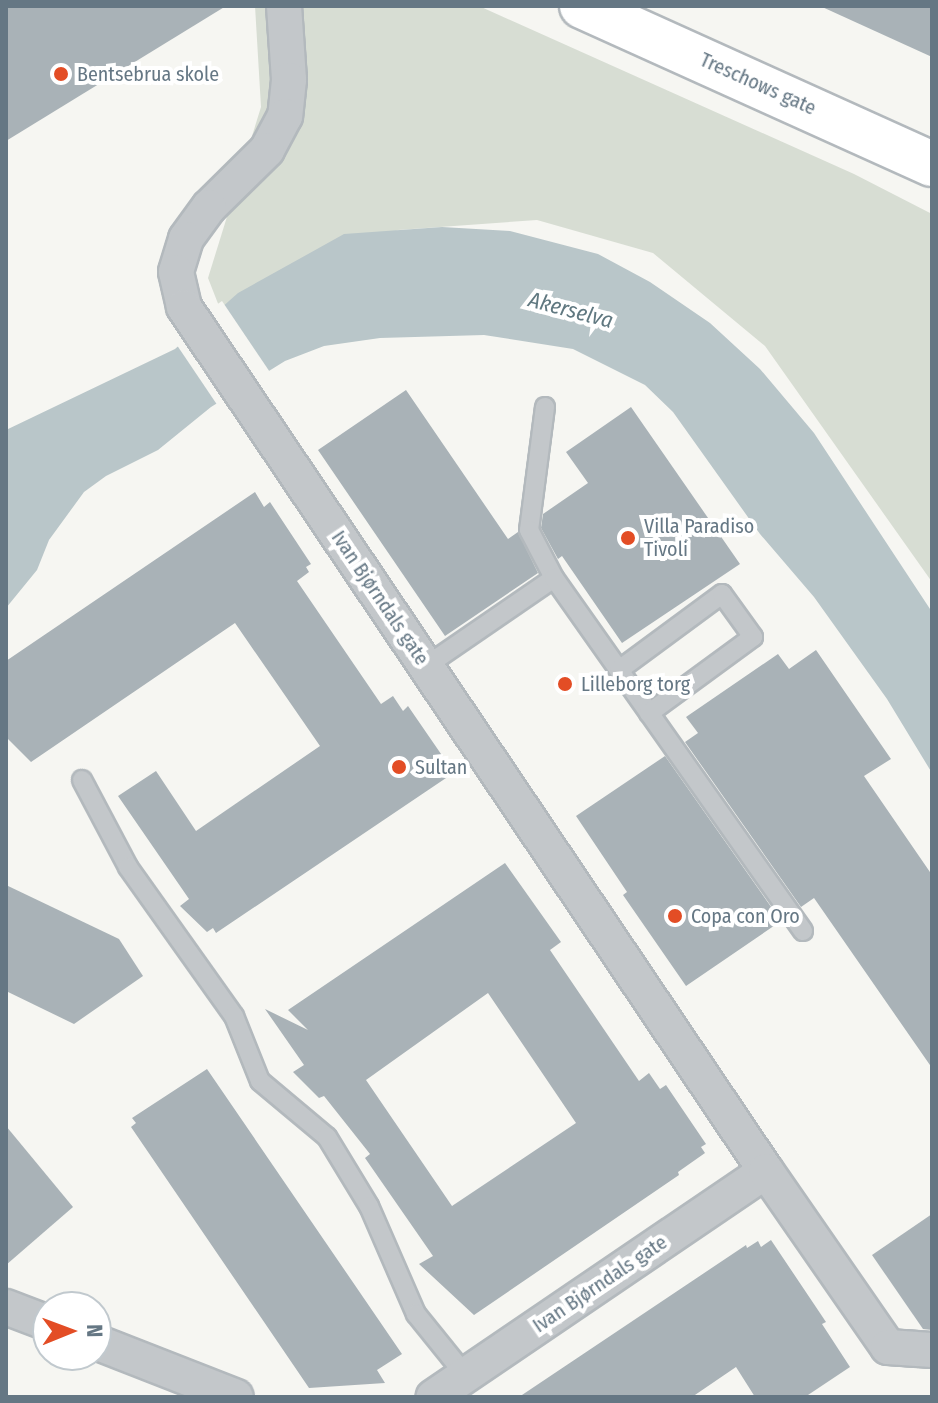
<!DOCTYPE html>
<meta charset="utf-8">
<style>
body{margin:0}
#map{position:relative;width:938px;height:1403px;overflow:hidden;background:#f6f6f2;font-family:"Fira Sans Condensed",sans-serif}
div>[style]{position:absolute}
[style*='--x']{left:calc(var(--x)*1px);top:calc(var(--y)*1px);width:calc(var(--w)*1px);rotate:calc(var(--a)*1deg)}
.green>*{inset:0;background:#d7ddd3}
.water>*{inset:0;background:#b9c6c9}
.pier>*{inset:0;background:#f6f6f2;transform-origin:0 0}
.building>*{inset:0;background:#a9b2b7}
.roads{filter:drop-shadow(2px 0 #b3b9bd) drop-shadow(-2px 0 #b3b9bd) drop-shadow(0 2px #b3b9bd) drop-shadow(0 -2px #b3b9bd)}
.lane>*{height:18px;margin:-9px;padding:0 9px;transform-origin:9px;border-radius:9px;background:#c3c7ca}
.street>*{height:34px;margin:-17px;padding:0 17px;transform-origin:17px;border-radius:17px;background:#c3c7ca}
.secondary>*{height:44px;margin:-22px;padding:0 22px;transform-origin:22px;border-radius:22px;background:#fff}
.dots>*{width:22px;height:22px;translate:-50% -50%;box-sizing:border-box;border:4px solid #fff;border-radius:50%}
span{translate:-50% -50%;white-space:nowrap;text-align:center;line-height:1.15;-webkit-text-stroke:8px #fff;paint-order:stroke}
.poi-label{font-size:20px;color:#657784}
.left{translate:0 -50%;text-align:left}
.street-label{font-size:20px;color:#657784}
.water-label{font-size:22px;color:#607880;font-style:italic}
.frame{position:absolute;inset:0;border:8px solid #657784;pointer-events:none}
.north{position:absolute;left:32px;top:1291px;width:80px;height:80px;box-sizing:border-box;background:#fff;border:2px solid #c1c9ce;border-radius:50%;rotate:89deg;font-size:22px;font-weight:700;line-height:32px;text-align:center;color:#657784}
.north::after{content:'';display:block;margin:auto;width:28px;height:36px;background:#e34d25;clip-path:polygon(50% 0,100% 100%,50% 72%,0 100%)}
</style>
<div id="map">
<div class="green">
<div style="clip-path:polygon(255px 6px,479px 6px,854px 174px,932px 214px,932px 582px,765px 346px,653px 253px,537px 220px,398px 230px,226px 324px,208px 278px,261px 107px)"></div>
</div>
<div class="water">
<div style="clip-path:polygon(442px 227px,510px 231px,598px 254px,650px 282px,710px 323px,760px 369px,814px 433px,932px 612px,932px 773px,887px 699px,814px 597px,760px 534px,673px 412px,645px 385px,573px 349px,484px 335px,380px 338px,324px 346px,285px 361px,211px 407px,158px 450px,106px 476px,84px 492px,49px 540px,37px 570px,6px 608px,6px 430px,175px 349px,238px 293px,344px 234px)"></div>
</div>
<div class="pier">
<div style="left:222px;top:301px;width:88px;height:62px;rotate:56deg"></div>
</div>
<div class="building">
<div style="clip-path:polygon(6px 6px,226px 6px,6px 141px)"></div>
<div style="clip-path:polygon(820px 6px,932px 6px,932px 57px)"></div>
<div style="clip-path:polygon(406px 390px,508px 539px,518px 532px,538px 573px,445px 636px,318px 450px)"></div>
<div style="clip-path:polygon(631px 407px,740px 564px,622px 643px,562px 556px,558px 559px,541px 528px,543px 514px,588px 483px,566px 452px)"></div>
<div style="clip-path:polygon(255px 492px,264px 507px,270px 502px,311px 564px,306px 567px,309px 572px,297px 581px,381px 704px,393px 696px,403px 711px,408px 706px,450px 767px,445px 770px,449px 776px,216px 933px,213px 928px,207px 932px,180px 906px,189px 899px,118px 796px,156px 771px,196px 831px,320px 746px,235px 623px,31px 762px,6px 737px,6px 661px)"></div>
<div style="clip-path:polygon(816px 650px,891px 759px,864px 776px,932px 875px,932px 1068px,814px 898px,801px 907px,685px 742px,698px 733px,686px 717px,778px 654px,789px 669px)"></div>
<div style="clip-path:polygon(665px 756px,781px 921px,686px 986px,623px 895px,627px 892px,576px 816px)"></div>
<div style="clip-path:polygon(evenodd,505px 863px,561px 942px,550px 950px,639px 1081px,649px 1073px,660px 1089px,666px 1085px,706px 1144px,701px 1147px,705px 1153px,678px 1172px,679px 1175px,474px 1315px,419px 1264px,433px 1256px,365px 1158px,370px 1154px,324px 1096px,319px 1098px,293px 1072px,304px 1065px,265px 1009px,308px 1030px,288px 1010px,505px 863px,488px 993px,576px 1123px,452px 1206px,366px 1080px,488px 993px)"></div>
<div style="clip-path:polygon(6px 885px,119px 939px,143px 976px,74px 1024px,6px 991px)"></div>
<div style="clip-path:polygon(207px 1069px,402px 1354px,377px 1370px,385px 1383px,309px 1388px,131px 1127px,136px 1123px,132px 1118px)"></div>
<div style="clip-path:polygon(6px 1126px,73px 1207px,6px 1265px)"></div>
<div style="clip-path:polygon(932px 1214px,932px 1330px,923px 1329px,872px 1255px)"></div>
<div style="clip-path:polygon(771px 1240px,826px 1322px,822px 1324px,850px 1367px,805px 1397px,755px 1397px,736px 1367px,692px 1397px,519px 1397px,746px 1245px,747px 1248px,758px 1241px,761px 1247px)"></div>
</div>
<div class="roads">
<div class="lane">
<div style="--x:545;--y:407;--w:124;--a:97.4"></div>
<div style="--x:529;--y:530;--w:54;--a:62.5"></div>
<div style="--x:426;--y:666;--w:155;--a:-34.5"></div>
<div style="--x:554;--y:578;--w:432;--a:54.8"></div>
<div style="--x:619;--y:670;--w:128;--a:-36.4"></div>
<div style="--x:722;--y:594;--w:53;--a:54.2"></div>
<div style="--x:753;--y:637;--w:129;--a:143.8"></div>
<div style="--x:82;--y:780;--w:98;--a:62.1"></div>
<div style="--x:128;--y:867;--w:183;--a:54.6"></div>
<div style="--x:234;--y:1016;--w:70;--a:68.2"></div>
<div style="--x:260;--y:1081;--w:87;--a:39.9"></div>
<div style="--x:327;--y:1137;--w:81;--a:58.7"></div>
<div style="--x:369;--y:1206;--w:118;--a:66.5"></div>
<div style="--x:416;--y:1314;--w:80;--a:51.1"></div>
</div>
<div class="street">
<div style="--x:284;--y:6;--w:74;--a:86.1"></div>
<div style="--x:289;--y:80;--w:36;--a:96"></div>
<div style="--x:285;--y:116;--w:38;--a:118"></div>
<div style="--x:267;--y:150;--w:81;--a:135.5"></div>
<div style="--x:209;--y:207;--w:39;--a:126"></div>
<div style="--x:186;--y:239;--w:34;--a:107"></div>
<div style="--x:176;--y:272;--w:36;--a:77"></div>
<div style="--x:184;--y:307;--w:1042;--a:56.04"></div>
<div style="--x:766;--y:1171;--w:402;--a:145.8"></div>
<div style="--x:766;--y:1171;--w:214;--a:55.3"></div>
<div style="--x:888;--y:1347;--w:44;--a:3.9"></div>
<div style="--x:6;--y:1307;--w:45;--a:20.9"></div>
<div style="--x:96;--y:1342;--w:150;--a:21.4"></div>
</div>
<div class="secondary">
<div style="--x:582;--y:6;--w:384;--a:24.3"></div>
</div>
</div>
<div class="dots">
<div style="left:61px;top:74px;background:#e34d25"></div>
<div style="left:628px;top:538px;background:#e34d25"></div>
<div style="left:565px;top:684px;background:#e34d25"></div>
<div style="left:399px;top:767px;background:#e34d25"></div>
<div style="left:675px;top:916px;background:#e34d25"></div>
</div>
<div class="poi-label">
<span class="left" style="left:77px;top:74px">Bentsebrua skole</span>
<span class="left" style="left:644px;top:538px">Villa Paradiso<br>Tivoli</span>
<span class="left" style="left:581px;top:684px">Lilleborg torg</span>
<span class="left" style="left:415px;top:767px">Sultan</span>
<span class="left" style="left:691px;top:916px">Copa con Oro</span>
</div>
<div class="street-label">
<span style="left:758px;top:84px;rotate:24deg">Treschows gate</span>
<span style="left:380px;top:598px;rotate:56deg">Ivan Bjørndals gate</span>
<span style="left:600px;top:1284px;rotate:-34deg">Ivan Bjørndals gate</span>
</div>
<div class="water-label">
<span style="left:571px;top:310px;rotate:15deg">Akerselva</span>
</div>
<div class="frame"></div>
<div class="north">N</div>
</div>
